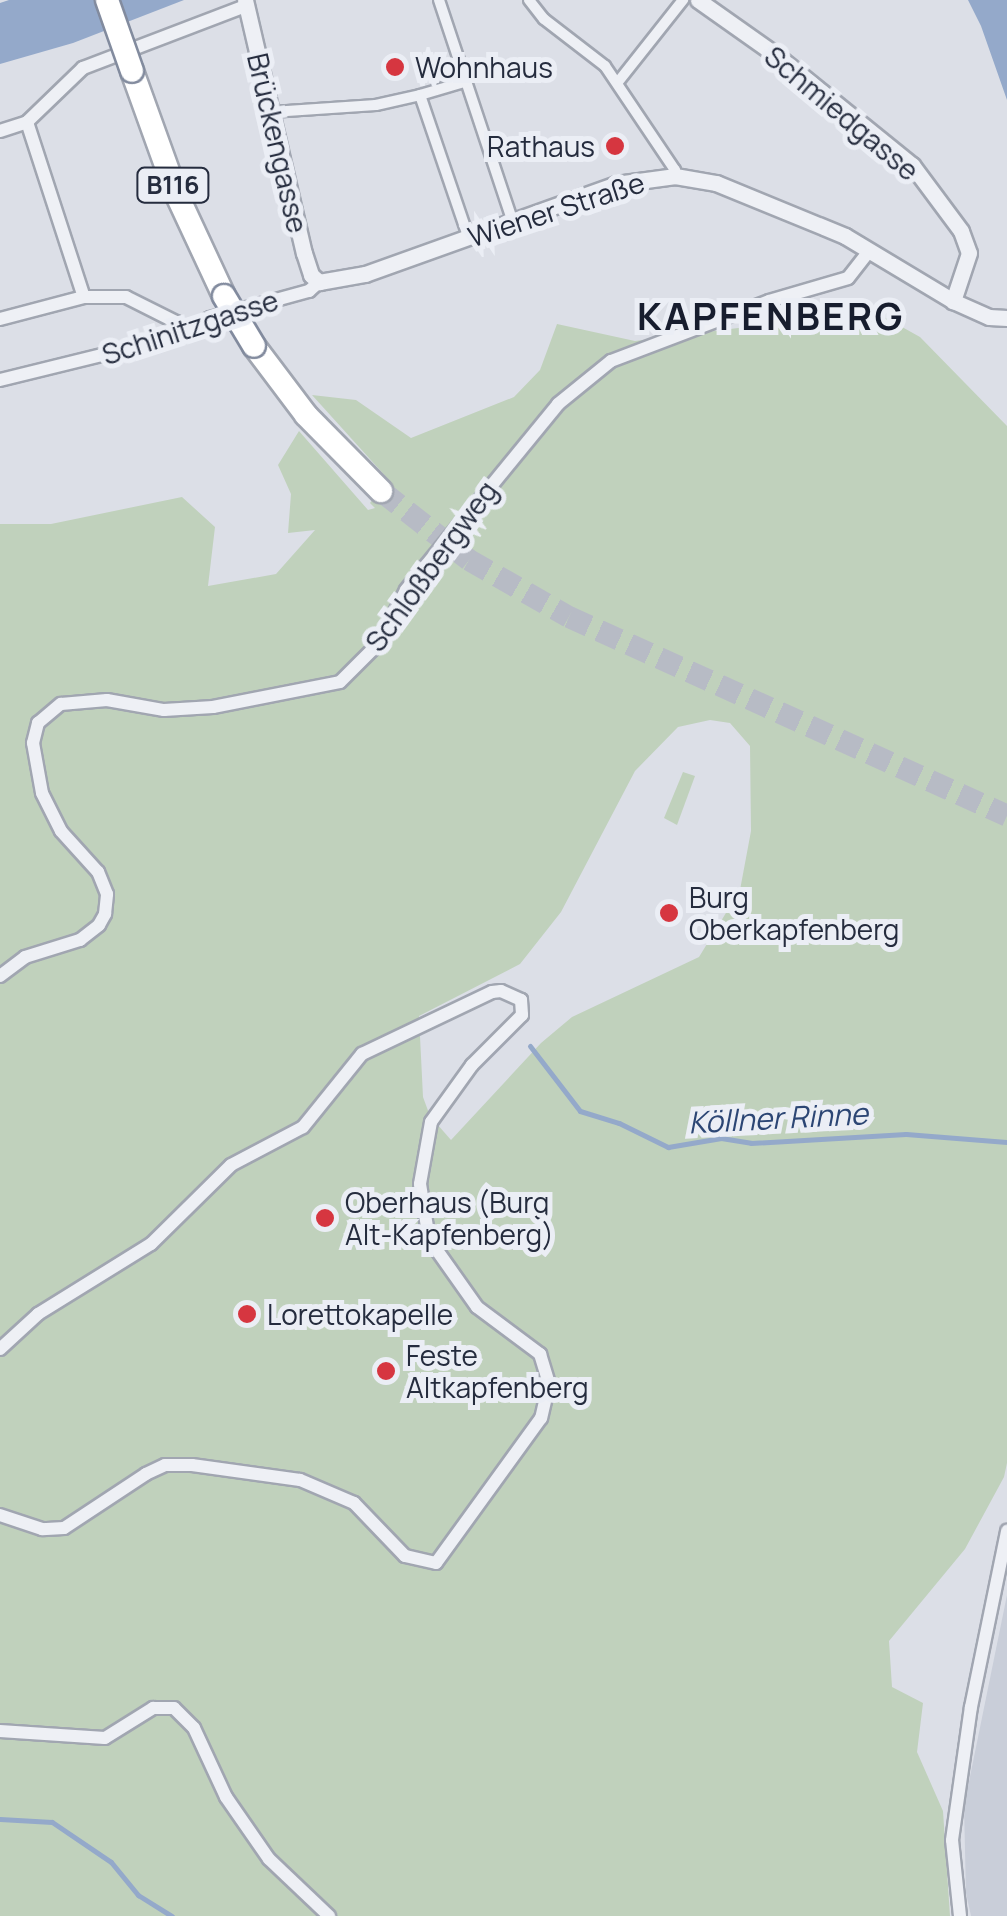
<!DOCTYPE html>
<meta charset="utf-8">
<style>
body{margin:0}
#map{position:relative;width:1007px;height:1916px;overflow:hidden;background:#dcdfe7;font-family:Manrope,sans-serif}
div>[style]{position:absolute}
[style*='--x']{left:calc(var(--x)*1px);top:calc(var(--y)*1px);width:calc(var(--w)*1px);rotate:calc(var(--a)*1deg)}
.built>*{inset:0;background:#c9ced9}
.green>*{inset:0;background:#c0d1bc}
.water>*{inset:0;background:#94a9ca}
.stream>*{height:5px;margin:-2.5px;padding:0 2.5px;transform-origin:2.5px;border-radius:2.5px;background:#94a9ca}
.trunk-tunnel>*{height:22px;margin-top:-11px;transform-origin:0;background:repeating-linear-gradient(90deg,#b7bbc5 0 22px,transparent 0 33px)}
.roads{filter:drop-shadow(2px 0 #a1a6b1) drop-shadow(-2px 0 #a1a6b1) drop-shadow(0 2px #a1a6b1) drop-shadow(0 -2px #a1a6b1)}
.pedestrian>*{height:10px;margin:-5px;padding:0 5px;transform-origin:5px;border-radius:5px;background:#eef0f5}
.minor>*{height:12px;margin:-6px;padding:0 6px;transform-origin:6px;border-radius:6px;background:#eef0f5}
.tertiary>*{height:15px;margin:-7.5px;padding:0 7.5px;transform-origin:7.5px;border-radius:7.5px;background:#eef0f5}
.trunk>*{height:22px;margin:-11px;padding:0 11px;transform-origin:11px;border-radius:11px;background:#fff}
.bridges{filter:drop-shadow(2px 0 #828b9e) drop-shadow(-2px 0 #828b9e) drop-shadow(0 2px #828b9e) drop-shadow(0 -2px #828b9e)}
.trunk-bridge>*{height:22px;margin:-11px;padding:0 11px;transform-origin:11px;border-radius:11px;background:#fff}
.dots>*{width:28px;height:28px;translate:-50% -50%;box-sizing:border-box;border:5px solid #ebeef5;border-radius:50%}
span{translate:-50% -50%;white-space:nowrap;text-align:center;line-height:1.15;-webkit-text-stroke:10px #ebeef5;paint-order:stroke}
.shield-label span{padding:2px 8px;background:#ebeef5;border:2px solid;border-radius:8px;-webkit-text-stroke-width:0}
.shield-label{font-size:25px;color:#252c3e;font-weight:700}
.poi-label{font-size:28px;color:#252c3e}
.left{translate:0 -50%;text-align:left}
.right{translate:-100% -50%;text-align:right}
.street-label{font-size:28px;color:#252c3e}
.water-label{font-size:30px;color:#2c4674;font-style:italic}
.district-label{font-size:38px;color:#171d2e;font-weight:700;letter-spacing:2.5px}
</style>
<div id="map">
<div class="built">
<div style="clip-path:polygon(1007px 1595px,1007px 1916px,971px 1916px,966px 1893px,964px 1806px)"></div>
</div>
<div class="green">
<div style="clip-path:polygon(evenodd,850px 298px,920px 337px,1007px 426px,1007px 1463px,1004px 1477px,965px 1549px,889px 1641px,892px 1687px,923px 1703px,917px 1752px,943px 1811px,950px 1916px,0 1916px,0 524px,51px 524px,182px 497px,215px 527px,208px 586px,276px 574px,315px 530px,288px 533px,291px 494px,278px 465px,299px 431px,368px 510px,375px 508px,370px 503px,388px 479px,312px 395px,356px 400px,411px 438px,514px 397px,540px 370px,557px 324px,635px 341px,834px 316px,850px 298px,710px 720px,730px 723px,750px 746px,751px 831px,740px 890px,699px 957px,572px 1017px,541px 1043px,451px 1140px,430px 1116px,423px 1097px,419px 1016px,520px 964px,561px 912px,635px 771px,678px 727px,710px 720px)"></div>
<div style="clip-path:polygon(683px 772px,695px 776px,677px 825px,664px 818px)"></div>
</div>
<div class="water">
<div style="clip-path:polygon(9px 0,184px 0,73px 43px,0 64px,0 3px)"></div>
<div style="clip-path:polygon(968px 0,1007px 0,1007px 100px,981px 26px)"></div>
</div>
<div class="stream">
<div style="--x:530;--y:1046;--w:82;--a:52.4"></div>
<div style="--x:580;--y:1111;--w:41;--a:17.1"></div>
<div style="--x:619;--y:1123;--w:55;--a:26.1"></div>
<div style="--x:668;--y:1147;--w:54;--a:-9.6"></div>
<div style="--x:721;--y:1138;--w:30;--a:9"></div>
<div style="--x:751;--y:1143;--w:155;--a:-3.3"></div>
<div style="--x:906;--y:1134;--w:101;--a:4.5"></div>
<div style="--x:0;--y:1819;--w:52;--a:3.3"></div>
<div style="--x:52;--y:1822;--w:71;--a:34.1"></div>
<div style="--x:111;--y:1862;--w:43;--a:50.7"></div>
<div style="--x:138;--y:1895;--w:40;--a:32"></div>
</div>
<div class="trunk-tunnel">
<div style="--x:381;--y:491;--w:112;--a:38.1"></div>
<div style="--x:469;--y:560;--w:115;--a:29.7"></div>
<div style="--x:569;--y:617;--w:481;--a:24.4"></div>
</div>
<div class="roads">
<div class="pedestrian">
<div style="--x:439;--y:0;--w:232;--a:71.6"></div>
<div style="--x:529;--y:0;--w:24;--a:52"></div>
<div style="--x:544;--y:19;--w:77;--a:37.6"></div>
<div style="--x:605;--y:66;--w:125;--a:56.1"></div>
<div style="--x:675;--y:170;--w:6;--a:90"></div>
<div style="--x:618;--y:82;--w:105;--a:-51.6"></div>
<div style="--x:420;--y:95;--w:46;--a:-16.5"></div>
<div style="--x:272;--y:112;--w:104;--a:-3.9"></div>
<div style="--x:376;--y:105;--w:45;--a:-12.8"></div>
<div style="--x:420;--y:95;--w:149;--a:71.2"></div>
</div>
<div class="minor">
<div style="--x:27;--y:122;--w:184;--a:72"></div>
<div style="--x:84;--y:297;--w:42;--a:0"></div>
<div style="--x:126;--y:297;--w:56;--a:26.6"></div>
<div style="--x:176;--y:322;--w:15;--a:62"></div>
<div style="--x:27;--y:122;--w:78;--a:-44"></div>
<div style="--x:83;--y:68;--w:173;--a:-20.9"></div>
<div style="--x:0;--y:131;--w:28;--a:-18"></div>
<div style="--x:0;--y:319;--w:87;--a:-14.7"></div>
<div style="--x:0;--y:380;--w:188;--a:-13.8"></div>
<div style="--x:183;--y:335;--w:32;--a:-32"></div>
<div style="--x:210;--y:318;--w:103;--a:-15.3"></div>
<div style="--x:309;--y:291;--w:13;--a:-42"></div>
<div style="--x:0;--y:976;--w:31;--a:-37"></div>
<div style="--x:25;--y:957;--w:58;--a:-17.2"></div>
<div style="--x:80;--y:940;--w:24;--a:-38"></div>
<div style="--x:99;--y:925;--w:13;--a:-61"></div>
<div style="--x:105;--y:914;--w:20;--a:-84"></div>
<div style="--x:107;--y:894;--w:24;--a:-112"></div>
<div style="--x:98;--y:872;--w:55;--a:-132.1"></div>
<div style="--x:61;--y:831;--w:42;--a:-116.6"></div>
<div style="--x:42;--y:793;--w:51;--a:-100.2"></div>
<div style="--x:33;--y:743;--w:21;--a:-76"></div>
<div style="--x:38;--y:723;--w:30;--a:-40"></div>
<div style="--x:61;--y:704;--w:46;--a:-5"></div>
<div style="--x:107;--y:700;--w:58;--a:10"></div>
<div style="--x:164;--y:710;--w:49;--a:-3.5"></div>
<div style="--x:213;--y:707;--w:129;--a:-11.1"></div>
<div style="--x:340;--y:682;--w:57;--a:-45"></div>
<div style="--x:380;--y:642;--w:58;--a:-63.4"></div>
<div style="--x:406;--y:590;--w:240;--a:-50.7"></div>
<div style="--x:558;--y:404;--w:68;--a:-39.1"></div>
<div style="--x:611;--y:361;--w:169;--a:-20.8"></div>
<div style="--x:769;--y:301;--w:82;--a:-16.2"></div>
<div style="--x:848;--y:278;--w:34;--a:-52"></div>
<div style="--x:0;--y:1349;--w:52;--a:-42.6"></div>
<div style="--x:38;--y:1314;--w:133;--a:-31.8"></div>
<div style="--x:151;--y:1244;--w:112;--a:-44.6"></div>
<div style="--x:231;--y:1165;--w:81;--a:-27.8"></div>
<div style="--x:303;--y:1127;--w:94;--a:-51.1"></div>
<div style="--x:362;--y:1054;--w:144;--a:-25.5"></div>
<div style="--x:492;--y:992;--w:9;--a:-6"></div>
<div style="--x:501;--y:991;--w:22;--a:24"></div>
<div style="--x:521;--y:1000;--w:15;--a:86"></div>
<div style="--x:522;--y:1015;--w:71;--a:135"></div>
<div style="--x:472;--y:1065;--w:70;--a:125.7"></div>
<div style="--x:431;--y:1122;--w:63;--a:100.1"></div>
<div style="--x:420;--y:1184;--w:56;--a:80.7"></div>
<div style="--x:429;--y:1239;--w:83;--a:54.8"></div>
<div style="--x:477;--y:1307;--w:79;--a:36.7"></div>
<div style="--x:540;--y:1354;--w:31;--a:73"></div>
<div style="--x:549;--y:1384;--w:35;--a:103"></div>
<div style="--x:541;--y:1418;--w:179;--a:125.9"></div>
<div style="--x:436;--y:1563;--w:32;--a:-167"></div>
<div style="--x:405;--y:1556;--w:74;--a:-133.9"></div>
<div style="--x:354;--y:1503;--w:59;--a:-156.9"></div>
<div style="--x:300;--y:1480;--w:109;--a:-172.1"></div>
<div style="--x:192;--y:1465;--w:27;--a:180"></div>
<div style="--x:165;--y:1465;--w:21;--a:155"></div>
<div style="--x:146;--y:1474;--w:98;--a:146.6"></div>
<div style="--x:64;--y:1528;--w:22;--a:177"></div>
<div style="--x:42;--y:1529;--w:44;--a:-161.6"></div>
<div style="--x:0;--y:1731;--w:105;--a:3.8"></div>
<div style="--x:105;--y:1738;--w:57;--a:-32"></div>
<div style="--x:153;--y:1708;--w:21;--a:0"></div>
<div style="--x:174;--y:1708;--w:28;--a:45"></div>
<div style="--x:194;--y:1728;--w:76;--a:65.1"></div>
<div style="--x:226;--y:1797;--w:75;--a:55.3"></div>
<div style="--x:269;--y:1859;--w:83;--a:43.5"></div>
<div style="--x:960;--y:1916;--w:76;--a:-96"></div>
<div style="--x:952;--y:1840;--w:134;--a:-81.9"></div>
<div style="--x:971;--y:1707;--w:180;--a:-78.4"></div>
</div>
<div class="tertiary">
<div style="--x:245;--y:0;--w:260;--a:76.9"></div>
<div style="--x:304;--y:253;--w:23;--a:72"></div>
<div style="--x:311;--y:275;--w:11;--a:41"></div>
<div style="--x:319;--y:282;--w:47;--a:-9.9"></div>
<div style="--x:365;--y:274;--w:267;--a:-19.7"></div>
<div style="--x:616;--y:184;--w:60;--a:-7.7"></div>
<div style="--x:675;--y:176;--w:42;--a:9.7"></div>
<div style="--x:716;--y:183;--w:139;--a:22.3"></div>
<div style="--x:845;--y:236;--w:126;--a:31"></div>
<div style="--x:953;--y:301;--w:39;--a:24"></div>
<div style="--x:989;--y:317;--w:18;--a:3"></div>
<div style="--x:698;--y:0;--w:95;--a:35.2"></div>
<div style="--x:776;--y:55;--w:175;--a:39"></div>
<div style="--x:912;--y:165;--w:82;--a:53.4"></div>
<div style="--x:961;--y:231;--w:23;--a:70"></div>
<div style="--x:969;--y:253;--w:51;--a:108.4"></div>
</div>
<div class="trunk">
<div style="--x:132;--y:71;--w:130;--a:70.2"></div>
<div style="--x:176;--y:193;--w:114;--a:65"></div>
<div style="--x:254;--y:346;--w:86;--a:53"></div>
<div style="--x:306;--y:415;--w:107;--a:45.4"></div>
</div>
</div>
<div class="bridges">
<div class="trunk-bridge">
<div style="--x:107;--y:0;--w:75;--a:70.6"></div>
<div style="--x:224;--y:296;--w:58;--a:59"></div>
</div>
</div>
<div class="dots">
<div style="left:395px;top:67px;background:#d63640"></div>
<div style="left:615px;top:146px;background:#d63640"></div>
<div style="left:669px;top:913px;background:#d63640"></div>
<div style="left:325px;top:1218px;background:#d63640"></div>
<div style="left:247px;top:1314px;background:#d63640"></div>
<div style="left:386px;top:1371px;background:#d63640"></div>
</div>
<div class="shield-label">
<span style="left:173px;top:185px">B116</span>
</div>
<div class="poi-label">
<span class="left" style="left:415px;top:67px">Wohnhaus</span>
<span class="right" style="left:595px;top:146px">Rathaus</span>
<span class="left" style="left:689px;top:913px">Burg<br>Oberkapfenberg</span>
<span class="left" style="left:345px;top:1218px">Oberhaus (Burg<br>Alt-Kapfenberg)</span>
<span class="left" style="left:267px;top:1314px">Lorettokapelle</span>
<span class="left" style="left:406px;top:1371px">Feste<br>Altkapfenberg</span>
</div>
<div class="street-label">
<span style="left:842px;top:113px;rotate:40deg">Schmiedgasse</span>
<span style="left:278px;top:143px;rotate:77deg">Brückengasse</span>
<span style="left:556px;top:209px;rotate:-18deg">Wiener Straße</span>
<span style="left:190px;top:327px;rotate:-18deg">Schinitzgasse</span>
<span style="left:431px;top:566px;rotate:-54deg">Schloßbergweg</span>
</div>
<div class="water-label">
<span style="left:778px;top:1118px;rotate:-3deg">Köllner Rinne</span>
</div>
<div class="district-label">
<span style="left:771px;top:316px">KAPFENBERG</span>
</div>
</div>
